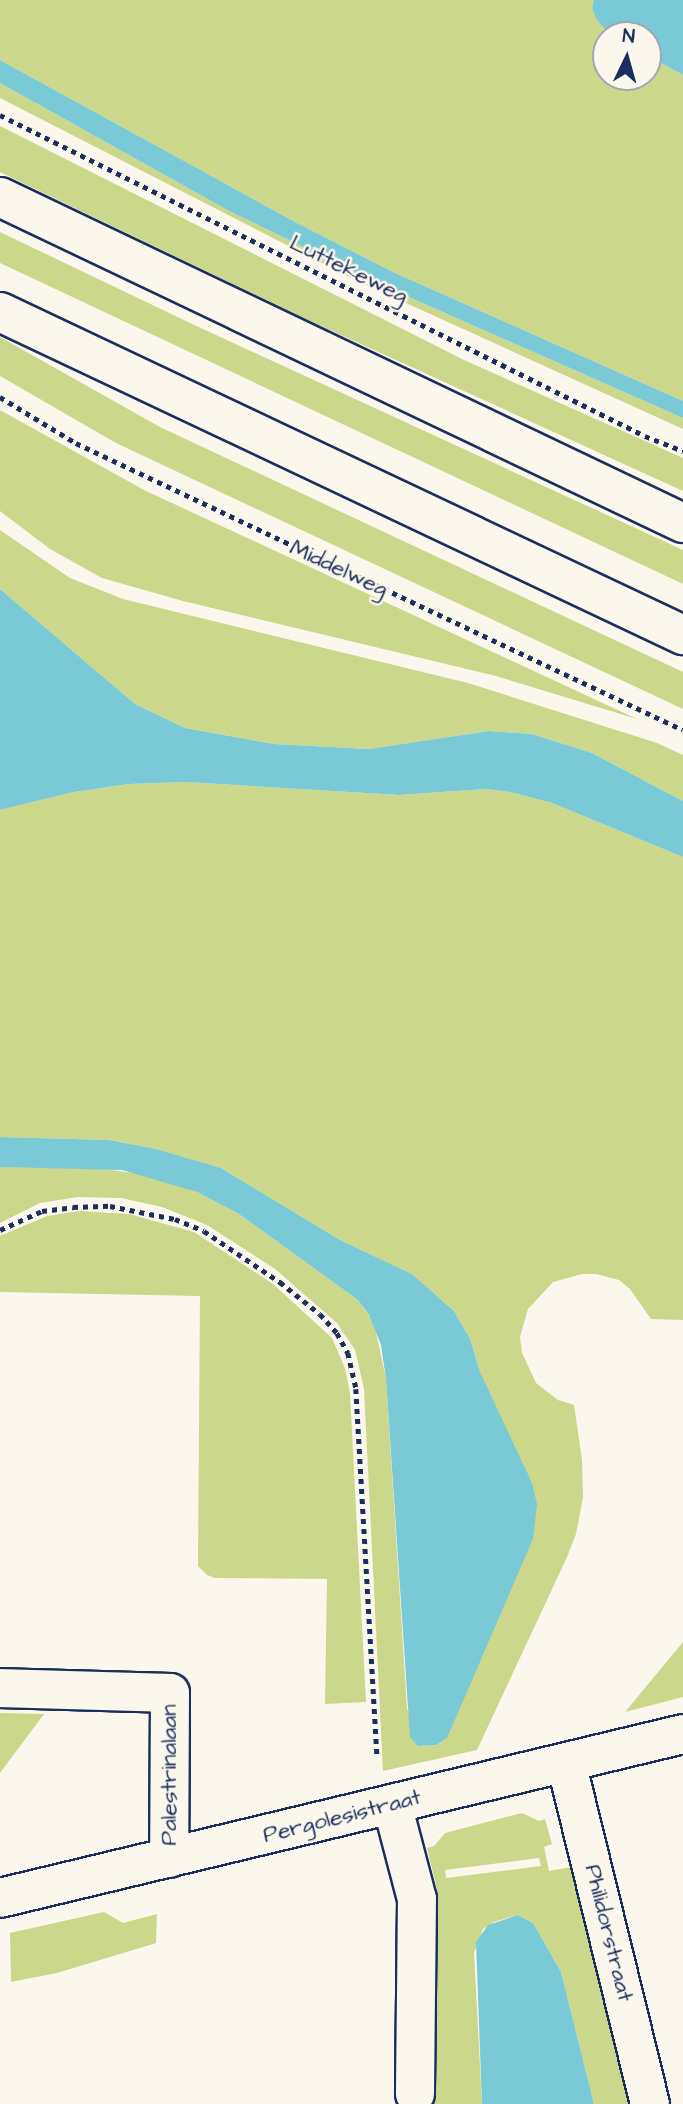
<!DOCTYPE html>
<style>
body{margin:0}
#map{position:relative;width:683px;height:2104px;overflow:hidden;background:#fbf7ec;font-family:"Architects Daughter",sans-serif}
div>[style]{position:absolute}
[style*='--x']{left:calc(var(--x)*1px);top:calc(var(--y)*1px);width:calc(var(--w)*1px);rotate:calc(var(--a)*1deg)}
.green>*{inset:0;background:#cbd78a}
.water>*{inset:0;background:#7ac9d7}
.path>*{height:4.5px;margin-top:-2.25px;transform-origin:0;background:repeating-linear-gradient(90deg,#1b2f5e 0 5px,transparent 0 10px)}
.roads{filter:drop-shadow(2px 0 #1b2f5e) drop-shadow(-2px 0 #1b2f5e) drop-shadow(0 2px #1b2f5e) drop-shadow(0 -2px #1b2f5e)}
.street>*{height:38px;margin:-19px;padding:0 19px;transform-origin:19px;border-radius:19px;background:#fbf7ec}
.secondary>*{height:38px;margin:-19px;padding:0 19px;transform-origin:19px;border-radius:19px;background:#fbf7ec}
span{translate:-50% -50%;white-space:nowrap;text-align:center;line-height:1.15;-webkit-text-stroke:5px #fbf7ec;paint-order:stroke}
.street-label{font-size:23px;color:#1b2f5e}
.north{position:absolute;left:592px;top:21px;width:70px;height:70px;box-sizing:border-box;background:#fbf7ec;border:2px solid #a1a7b3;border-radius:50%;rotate:5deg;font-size:19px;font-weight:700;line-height:28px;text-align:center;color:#1b2f5e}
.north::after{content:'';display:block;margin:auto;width:24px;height:32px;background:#1b2f5e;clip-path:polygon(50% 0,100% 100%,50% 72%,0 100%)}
</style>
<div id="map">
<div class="green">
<div style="clip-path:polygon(0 0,594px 0,592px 8px,613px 35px,606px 35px,606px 77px,648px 77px,648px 56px,683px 75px,683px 401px,395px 273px,297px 223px,0 60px)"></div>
<div style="clip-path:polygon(0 83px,231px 212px,384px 286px,683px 418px,683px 429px,351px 278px,0 98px)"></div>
<div style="clip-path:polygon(0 126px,464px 360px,683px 458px,683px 491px,306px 319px,0 172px)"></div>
<div style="clip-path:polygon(0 232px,190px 323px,683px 550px,683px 584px,0 263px)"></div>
<div style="clip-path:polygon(0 337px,160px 427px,683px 672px,683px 709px,116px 443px,0 376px)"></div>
<div style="clip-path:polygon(0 410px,144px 490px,637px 719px,496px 676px,183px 601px,102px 578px,50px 549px,0 511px)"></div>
<div style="clip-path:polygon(0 530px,70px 578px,123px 599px,468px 683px,657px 743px,683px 755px,683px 801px,592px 753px,532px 734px,489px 731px,370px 749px,274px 744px,185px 728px,135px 704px,0 589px)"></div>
<div style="clip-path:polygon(186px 782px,399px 795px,485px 789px,510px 792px,552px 803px,683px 857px,683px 1320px,651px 1319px,630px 1289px,619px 1280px,596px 1274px,582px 1274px,553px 1282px,528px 1309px,520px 1337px,522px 1353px,536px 1383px,558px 1400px,574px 1405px,582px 1460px,583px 1497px,576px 1534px,567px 1557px,477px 1750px,383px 1771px,364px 1389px,355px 1350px,337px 1323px,275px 1269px,207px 1225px,162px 1207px,121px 1198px,78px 1197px,40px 1203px,0 1223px,0 1167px,97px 1168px,149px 1175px,197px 1192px,239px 1214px,358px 1300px,374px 1323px,386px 1379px,407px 1708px,418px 1746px,436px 1745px,447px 1738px,480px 1372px,470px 1339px,454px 1311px,412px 1274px,340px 1240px,221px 1168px,155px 1149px,109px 1140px,0 1137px,0 810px,74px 792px,129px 784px)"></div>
<div style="clip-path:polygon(79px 1211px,129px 1214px,194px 1232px,273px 1284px,332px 1338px,345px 1368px,350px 1393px,366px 1702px,325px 1704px,327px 1579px,215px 1578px,207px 1575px,198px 1566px,200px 1296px,0 1292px,0 1236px,47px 1216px)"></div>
<div style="clip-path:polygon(683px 1642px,683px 1697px,625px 1712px)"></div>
<div style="clip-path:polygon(0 1713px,44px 1714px,0 1773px)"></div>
<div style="clip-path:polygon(evenodd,522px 1813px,539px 1821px,545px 1819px,552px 1844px,544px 1847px,549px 1871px,571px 1867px,629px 2104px,594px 2104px,561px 1972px,533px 1923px,518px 1915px,494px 1922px,483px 1929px,474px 1953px,482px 2104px,432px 2104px,435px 2102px,437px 1889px,427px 1848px,434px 1846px,445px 1833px,522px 1813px,539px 1858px,541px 1866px,446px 1878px,445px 1870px,539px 1858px)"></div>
<div style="clip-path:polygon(104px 1912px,123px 1923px,157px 1914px,156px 1943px,57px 1973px,11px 1982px,10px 1933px)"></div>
</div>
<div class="water">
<div style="clip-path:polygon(594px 0,683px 0,683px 75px,648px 56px,648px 35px,609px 33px,597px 20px,592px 8px)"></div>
<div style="clip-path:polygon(0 60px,297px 223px,395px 273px,683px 401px,683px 418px,384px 286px,231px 212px,0 83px)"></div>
<div style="clip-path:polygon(0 589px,135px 704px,185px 728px,274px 744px,369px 749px,489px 731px,532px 734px,592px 753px,683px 801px,683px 857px,552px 803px,510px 792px,485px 789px,399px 795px,186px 782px,129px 784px,74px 792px,0 810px)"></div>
<div style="clip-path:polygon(0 1137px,109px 1140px,156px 1149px,221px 1168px,340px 1240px,412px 1274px,454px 1311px,470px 1339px,480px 1372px,532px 1483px,537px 1504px,533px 1539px,447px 1738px,436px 1745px,418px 1746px,410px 1737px,386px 1379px,381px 1345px,369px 1315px,358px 1300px,239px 1214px,197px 1192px,122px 1170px,0 1167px)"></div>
<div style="clip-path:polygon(518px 1915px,533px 1923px,561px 1972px,594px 2104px,482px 2104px,476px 1942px,488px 1925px)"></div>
</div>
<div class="path">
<div style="--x:0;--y:115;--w:720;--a:26.46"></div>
<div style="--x:645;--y:436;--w:41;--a:21.5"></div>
<div style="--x:0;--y:397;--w:89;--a:31.2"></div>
<div style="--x:76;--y:443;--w:671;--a:25.31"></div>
<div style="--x:0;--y:1230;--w:46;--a:-24.3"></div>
<div style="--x:42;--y:1211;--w:31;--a:-7"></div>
<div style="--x:73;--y:1207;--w:37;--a:-2"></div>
<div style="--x:110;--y:1206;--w:66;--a:11.3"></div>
<div style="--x:175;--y:1219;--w:31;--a:22"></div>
<div style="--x:204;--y:1231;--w:92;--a:33.9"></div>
<div style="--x:280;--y:1282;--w:51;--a:38.7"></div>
<div style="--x:320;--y:1314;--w:25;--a:48"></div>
<div style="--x:337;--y:1333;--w:23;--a:61"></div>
<div style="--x:348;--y:1353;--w:37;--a:77"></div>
<div style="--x:356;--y:1389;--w:370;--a:86.7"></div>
</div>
<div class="roads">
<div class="street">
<div style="--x:0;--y:1688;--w:170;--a:1.7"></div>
<div style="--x:170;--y:1693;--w:165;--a:90.3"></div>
<div style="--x:566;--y:1762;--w:352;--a:76.2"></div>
<div style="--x:392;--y:1804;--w:98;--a:75.3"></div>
<div style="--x:417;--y:1899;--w:195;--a:90.6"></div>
<div style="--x:0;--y:1898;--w:702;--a:-13.5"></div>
</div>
<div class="secondary">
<div style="--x:0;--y:197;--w:757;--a:25.52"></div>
<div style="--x:0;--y:312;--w:756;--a:25.31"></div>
</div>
</div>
<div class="street-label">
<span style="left:349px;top:269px;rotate:26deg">Luttekeweg</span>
<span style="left:339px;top:568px;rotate:25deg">Middelweg</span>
<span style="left:169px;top:1775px;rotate:-90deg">Palestrinalaan</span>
<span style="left:342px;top:1816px;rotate:-14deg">Pergolesistraat</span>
<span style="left:609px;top:1933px;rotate:76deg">Philidorstraat</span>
</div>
<div class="north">N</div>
</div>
